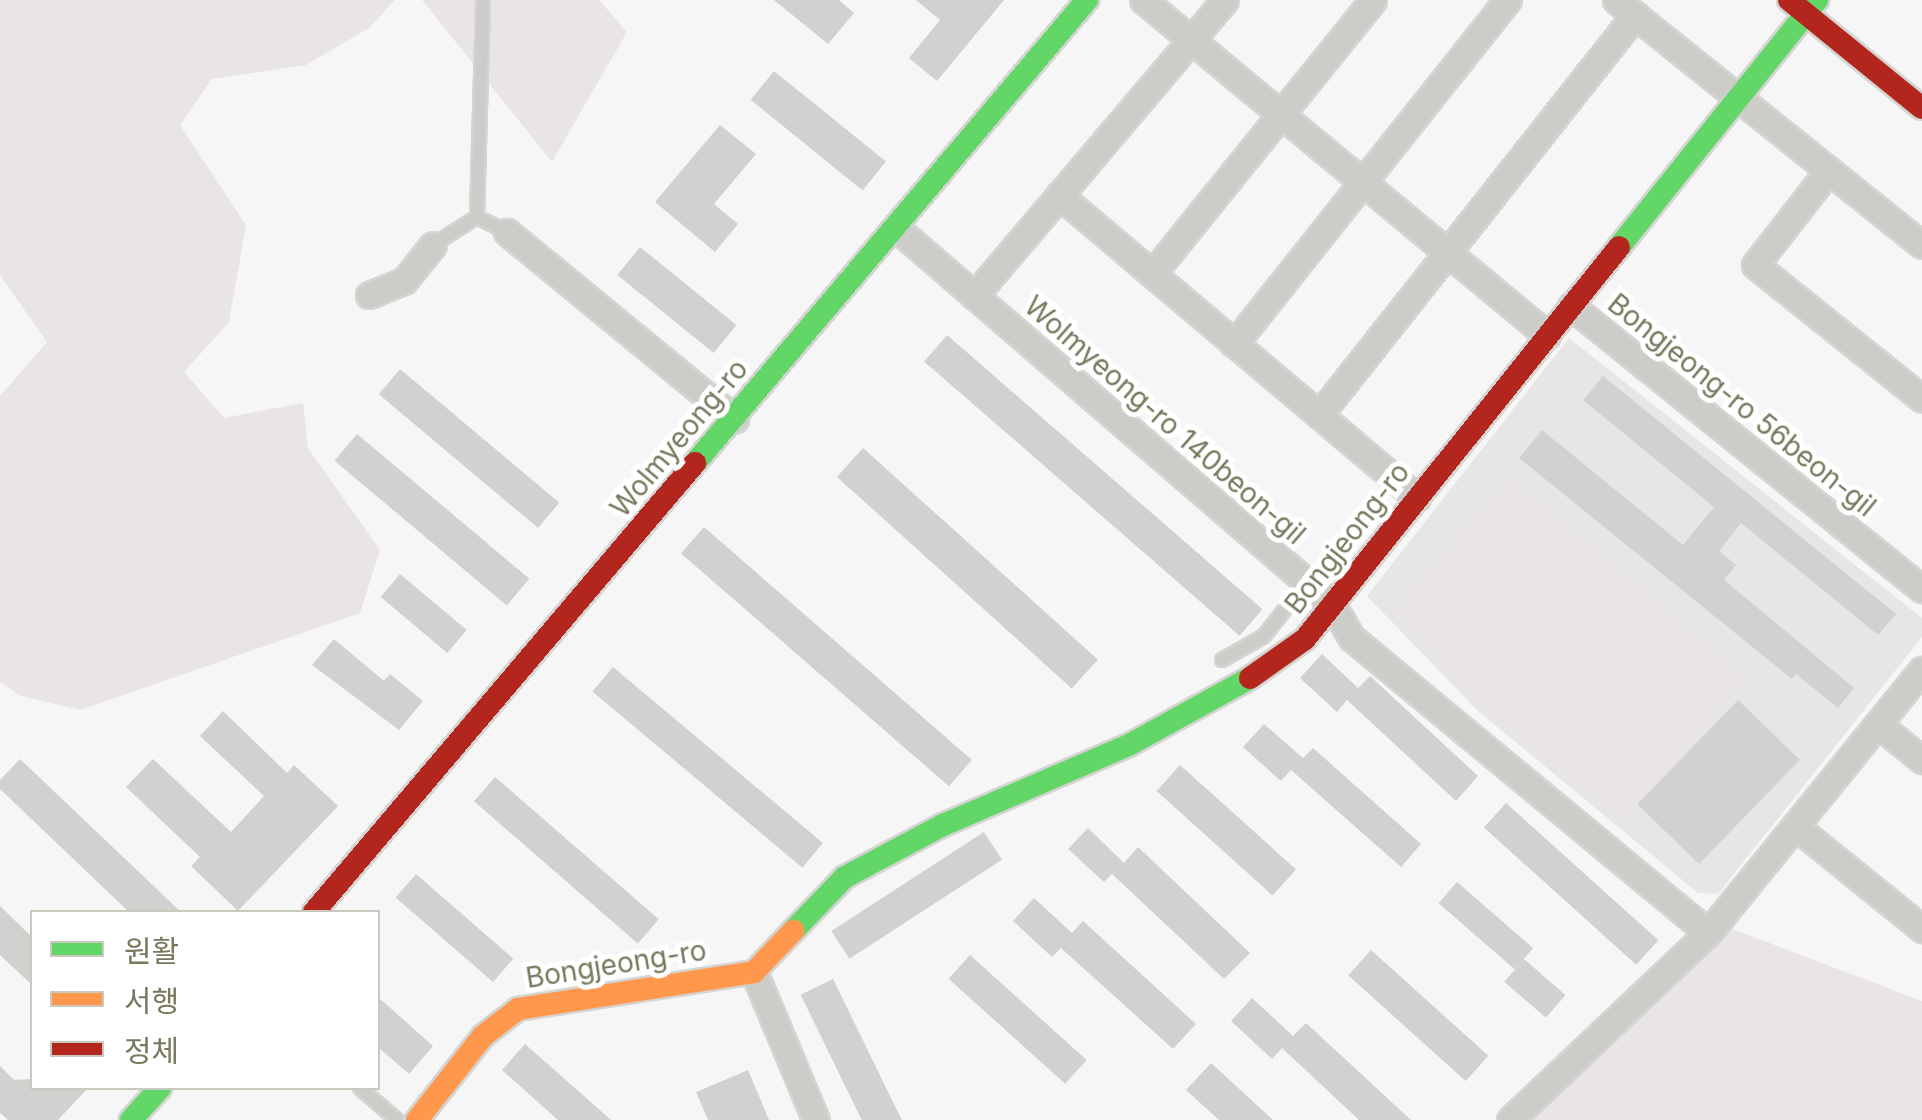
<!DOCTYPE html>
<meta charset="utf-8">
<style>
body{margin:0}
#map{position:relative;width:1922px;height:1120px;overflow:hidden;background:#f6f6f6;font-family:Inter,"Noto Sans KR",sans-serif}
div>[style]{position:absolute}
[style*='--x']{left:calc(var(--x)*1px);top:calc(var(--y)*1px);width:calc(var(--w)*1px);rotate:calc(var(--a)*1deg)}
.built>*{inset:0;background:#e7e6e4}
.green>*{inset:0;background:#e9e4e8}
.building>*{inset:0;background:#d1d1cf;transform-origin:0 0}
.roads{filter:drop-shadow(2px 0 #d4d4d2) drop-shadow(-2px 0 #d4d4d2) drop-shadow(0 2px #d4d4d2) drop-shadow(0 -2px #d4d4d2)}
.lane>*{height:12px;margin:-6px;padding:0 6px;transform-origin:6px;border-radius:6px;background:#ccccc9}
.street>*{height:25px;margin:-12.5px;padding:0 12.5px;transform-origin:12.5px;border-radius:12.5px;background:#ccccc9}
.fast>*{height:22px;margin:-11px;padding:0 11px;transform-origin:11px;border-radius:11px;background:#63d668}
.slow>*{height:22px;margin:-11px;padding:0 11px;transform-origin:11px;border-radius:11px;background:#ff974d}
.jam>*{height:22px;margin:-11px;padding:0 11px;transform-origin:11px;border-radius:11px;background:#b3261e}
span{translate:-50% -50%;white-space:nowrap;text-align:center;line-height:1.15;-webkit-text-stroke:10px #fff;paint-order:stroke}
.street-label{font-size:28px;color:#79785e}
.legend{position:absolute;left:30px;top:910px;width:350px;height:180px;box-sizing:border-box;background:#fff;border:2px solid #c9c9bf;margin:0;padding:12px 18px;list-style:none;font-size:30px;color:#79785e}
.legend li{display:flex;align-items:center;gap:20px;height:50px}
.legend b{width:50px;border:2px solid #c9c9bf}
</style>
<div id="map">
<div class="built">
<div style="clip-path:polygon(1569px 338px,1922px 618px,1922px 637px,1718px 894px,1698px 893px,1477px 710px,1367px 596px)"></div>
</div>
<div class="green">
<div style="clip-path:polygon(0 0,395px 0,369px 28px,306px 65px,212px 79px,180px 125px,246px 225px,229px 322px,184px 372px,224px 418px,303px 403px,308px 448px,380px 550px,360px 613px,80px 710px,21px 696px,0 682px,0 396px,47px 342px,0 275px)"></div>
<div style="clip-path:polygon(422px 0,599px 0,627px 32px,552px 162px)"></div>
<div style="clip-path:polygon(1510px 482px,1741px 676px,1628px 821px,1489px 710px,1399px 610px)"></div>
<div style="clip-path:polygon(1727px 927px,1922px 1001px,1922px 1120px,1525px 1120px)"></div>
</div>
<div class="building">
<div style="clip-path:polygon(774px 0,839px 0,854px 13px,828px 44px)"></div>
<div style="clip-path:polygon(916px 0,1004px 0,937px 81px,909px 58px,940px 20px)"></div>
<div style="left:774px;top:71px;width:144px;height:37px;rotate:39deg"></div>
<div style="clip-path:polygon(720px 125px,756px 154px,714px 204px,738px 224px,715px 252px,655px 202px)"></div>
<div style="left:640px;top:247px;width:124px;height:36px;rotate:39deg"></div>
<div style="left:947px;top:335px;width:418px;height:35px;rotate:41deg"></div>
<div style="left:400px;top:369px;width:208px;height:33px;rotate:40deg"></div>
<div style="clip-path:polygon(1603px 376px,1896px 614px,1878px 635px,1741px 523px,1719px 551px,1736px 565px,1724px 580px,1854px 688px,1838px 708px,1796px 674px,1792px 679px,1519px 458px,1542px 430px,1683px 545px,1714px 507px,1583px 400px)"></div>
<div style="left:357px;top:434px;width:225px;height:35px;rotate:40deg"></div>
<div style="left:863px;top:448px;width:316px;height:39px;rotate:42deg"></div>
<div style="left:704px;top:527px;width:355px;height:35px;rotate:41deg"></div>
<div style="left:400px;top:574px;width:87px;height:30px;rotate:40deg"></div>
<div style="clip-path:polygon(334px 639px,384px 681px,390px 674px,423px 701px,399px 730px,312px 665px)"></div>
<div style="clip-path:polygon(1322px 654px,1358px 688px,1370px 676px,1478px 776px,1456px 801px,1347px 700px,1337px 712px,1300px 678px)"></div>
<div style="left:613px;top:667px;width:274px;height:32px;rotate:40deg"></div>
<div style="left:1738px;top:700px;width:86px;height:145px;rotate:44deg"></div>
<div style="clip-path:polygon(223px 711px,287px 773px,294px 765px,338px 806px,238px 911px,191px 866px,200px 857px,126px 787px,153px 759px,231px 832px,264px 796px,200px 736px)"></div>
<div style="clip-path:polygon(1264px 724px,1303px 758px,1313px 748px,1421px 844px,1401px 867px,1291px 770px,1281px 781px,1243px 747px)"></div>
<div style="clip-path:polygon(20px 759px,181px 912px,129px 912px,0 789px,0 780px)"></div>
<div style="left:1180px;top:765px;width:156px;height:35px;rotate:42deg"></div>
<div style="left:495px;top:777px;width:217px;height:32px;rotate:41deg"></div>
<div style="left:1506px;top:803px;width:205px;height:33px;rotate:42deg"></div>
<div style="clip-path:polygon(1088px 828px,1124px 863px,1138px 847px,1250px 953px,1224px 979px,1112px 874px,1104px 882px,1068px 849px)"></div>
<div style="left:984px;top:832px;width:33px;height:182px;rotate:57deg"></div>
<div style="left:416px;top:874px;width:129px;height:31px;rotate:41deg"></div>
<div style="left:1457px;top:882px;width:101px;height:28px;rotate:41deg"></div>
<div style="clip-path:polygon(1034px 898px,1072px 933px,1083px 921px,1196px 1024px,1173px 1049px,1061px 948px,1052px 957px,1013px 921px)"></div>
<div style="clip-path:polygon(0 906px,32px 937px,32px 985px,0 955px)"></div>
<div style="left:1371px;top:950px;width:158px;height:34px;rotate:42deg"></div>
<div style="left:970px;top:955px;width:157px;height:32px;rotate:42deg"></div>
<div style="left:1524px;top:959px;width:55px;height:30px;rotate:41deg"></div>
<div style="left:833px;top:979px;width:157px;height:36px;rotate:64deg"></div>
<div style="clip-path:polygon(378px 997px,433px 1046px,409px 1074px,378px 1047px)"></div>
<div style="clip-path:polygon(1252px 998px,1293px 1036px,1306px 1023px,1411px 1120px,1359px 1120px,1282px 1048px,1272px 1059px,1231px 1021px)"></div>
<div style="clip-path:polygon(525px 1044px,611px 1120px,558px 1120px,502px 1070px)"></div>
<div style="clip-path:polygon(1211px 1063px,1273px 1120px,1219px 1120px,1186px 1090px)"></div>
<div style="clip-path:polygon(0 1066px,14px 1080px,32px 1079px,32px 1088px,88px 1088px,58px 1120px,8px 1120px,0 1113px)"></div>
<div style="clip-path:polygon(748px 1070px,769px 1120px,708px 1120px,696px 1092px)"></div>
</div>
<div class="roads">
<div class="lane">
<div style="--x:477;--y:217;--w:217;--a:-88.4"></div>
<div style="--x:433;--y:245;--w:52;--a:-32.5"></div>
<div style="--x:477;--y:217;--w:34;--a:27"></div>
<div style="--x:1222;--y:660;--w:48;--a:-29.7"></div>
<div style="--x:1264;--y:636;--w:47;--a:-51.9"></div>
<div style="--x:360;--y:1088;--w:49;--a:40.9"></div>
</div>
<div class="street">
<div style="--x:1143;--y:0;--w:525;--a:39.67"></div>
<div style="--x:1616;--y:0;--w:392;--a:38.7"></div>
<div style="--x:1829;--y:170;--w:120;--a:127.9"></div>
<div style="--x:1755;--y:265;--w:214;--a:38.7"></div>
<div style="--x:1059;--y:195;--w:469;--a:40.2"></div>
<div style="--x:896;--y:228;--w:576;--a:40.77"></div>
<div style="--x:1332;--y:604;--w:39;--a:60"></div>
<div style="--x:1352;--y:638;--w:462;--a:39.6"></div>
<div style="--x:507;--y:232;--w:295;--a:39.4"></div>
<div style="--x:1152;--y:274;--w:352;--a:-51.1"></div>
<div style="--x:369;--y:295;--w:38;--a:-22"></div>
<div style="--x:404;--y:281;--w:46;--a:-51.1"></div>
<div style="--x:974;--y:296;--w:388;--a:-49.7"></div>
<div style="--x:1571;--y:306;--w:451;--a:38.9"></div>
<div style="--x:1234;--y:344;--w:440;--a:-51.5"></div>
<div style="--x:1319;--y:415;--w:510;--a:-51.69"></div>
<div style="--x:1878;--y:724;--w:57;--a:39.3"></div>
<div style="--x:1795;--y:826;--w:164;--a:39"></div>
<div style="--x:754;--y:972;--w:160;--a:67.3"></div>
<div style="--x:1510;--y:1120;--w:272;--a:-43.4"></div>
<div style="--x:1708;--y:933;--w:339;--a:-50.9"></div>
</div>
<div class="fast">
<div style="--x:1619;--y:247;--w:317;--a:-51.3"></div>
<div style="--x:695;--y:463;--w:607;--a:-49.75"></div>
<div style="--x:793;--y:931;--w:75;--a:-46.1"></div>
<div style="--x:845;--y:877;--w:111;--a:-28"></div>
<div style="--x:943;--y:825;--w:202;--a:-23.3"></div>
<div style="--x:1129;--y:745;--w:138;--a:-29"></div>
<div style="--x:131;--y:1120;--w:43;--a:-47.8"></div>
</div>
<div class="slow">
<div style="--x:417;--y:1120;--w:107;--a:-51.8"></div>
<div style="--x:483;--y:1036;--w:44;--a:-37.6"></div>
<div style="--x:518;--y:1009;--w:239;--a:-8.9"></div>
<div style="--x:754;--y:972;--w:57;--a:-46.4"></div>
</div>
<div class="jam">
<div style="--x:1789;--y:0;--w:171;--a:39.1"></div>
<div style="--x:1250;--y:678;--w:67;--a:-35.3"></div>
<div style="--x:1305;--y:639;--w:502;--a:-51.3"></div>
<div style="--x:314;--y:912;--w:589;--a:-49.68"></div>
</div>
</div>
<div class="street-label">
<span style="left:1742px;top:405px;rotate:39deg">Bongjeong-ro 56beon-gil</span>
<span style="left:1165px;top:420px;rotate:41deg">Wolmyeong-ro 140beon-gil</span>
<span style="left:679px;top:438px;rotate:-50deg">Wolmyeong-ro</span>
<span style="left:1347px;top:538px;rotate:-52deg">Bongjeong-ro</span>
<span style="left:616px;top:964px;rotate:-9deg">Bongjeong-ro</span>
</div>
<ul class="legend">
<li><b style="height:12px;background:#63d668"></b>원활</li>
<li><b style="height:12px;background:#ff974d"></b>서행</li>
<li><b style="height:12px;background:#b3261e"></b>정체</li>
</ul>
</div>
